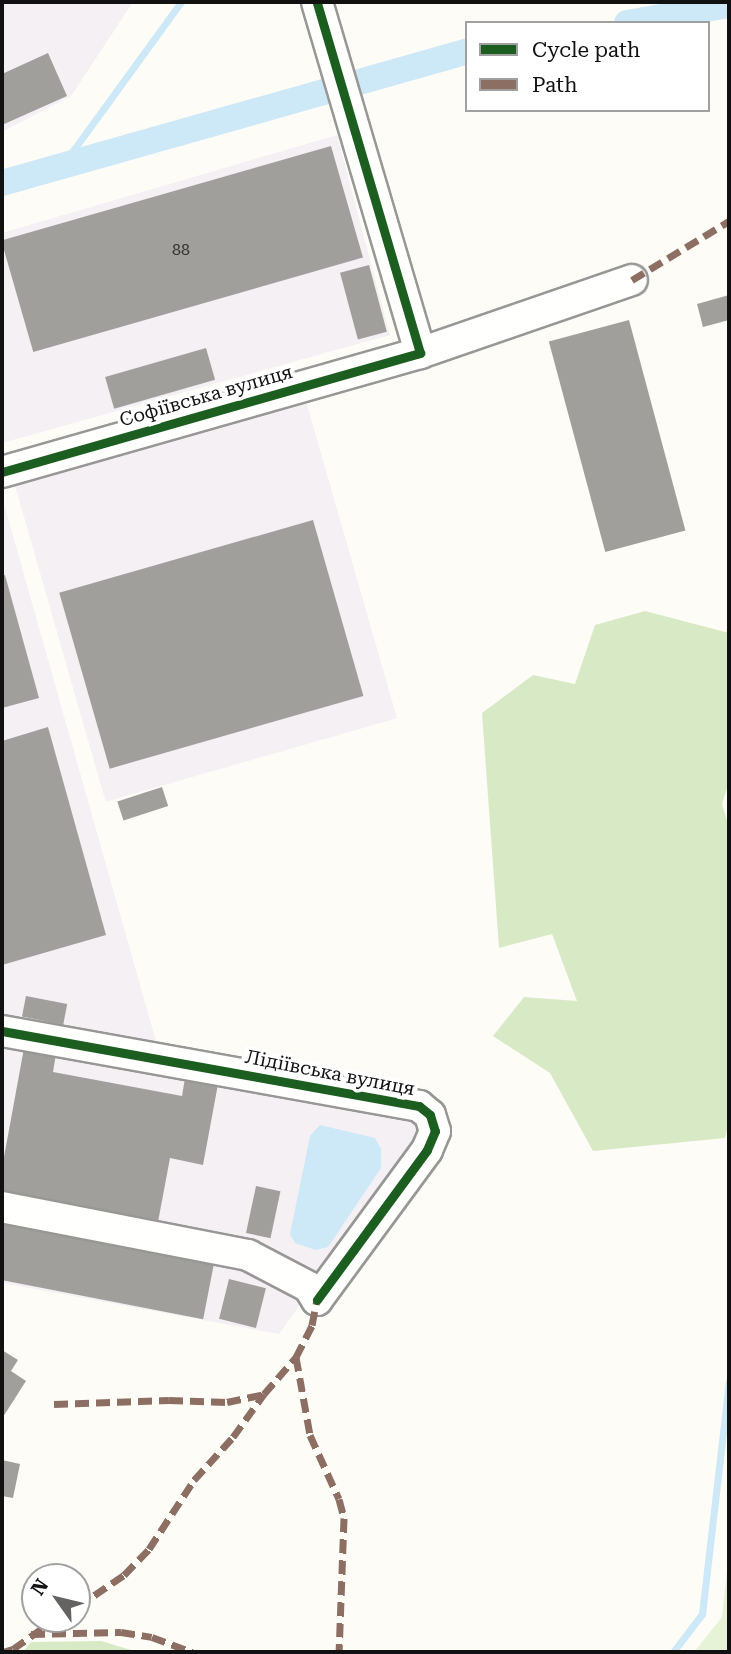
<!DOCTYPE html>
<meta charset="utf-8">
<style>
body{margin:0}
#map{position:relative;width:731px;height:1654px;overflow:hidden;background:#fdfcf7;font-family:"Roboto Serif",serif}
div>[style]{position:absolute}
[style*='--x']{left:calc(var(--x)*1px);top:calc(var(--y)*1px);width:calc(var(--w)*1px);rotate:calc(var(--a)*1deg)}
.industrial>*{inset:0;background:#f5f0f3;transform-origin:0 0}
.green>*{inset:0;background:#e7f3d7}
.forest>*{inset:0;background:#d8eac5}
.water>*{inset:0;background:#cde8f7}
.stream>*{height:7px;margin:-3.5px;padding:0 3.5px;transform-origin:3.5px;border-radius:3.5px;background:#cde8f7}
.canal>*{height:26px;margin:-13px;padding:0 13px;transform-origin:13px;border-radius:13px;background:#cde8f7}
.building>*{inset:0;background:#a19f9c;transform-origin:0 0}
.roads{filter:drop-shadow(2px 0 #979795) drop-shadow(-2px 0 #979795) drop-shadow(0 2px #979795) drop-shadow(0 -2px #979795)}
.minor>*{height:30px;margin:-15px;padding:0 15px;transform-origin:15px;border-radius:15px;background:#fffffe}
.quiet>*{height:7px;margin-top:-3.5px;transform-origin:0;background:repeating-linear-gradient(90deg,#8d6e63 0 14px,transparent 0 21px)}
.cycleway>*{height:9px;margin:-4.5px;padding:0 4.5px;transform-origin:4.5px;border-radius:4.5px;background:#1b5e20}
span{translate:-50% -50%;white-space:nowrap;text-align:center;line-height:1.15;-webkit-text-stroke:7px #fff;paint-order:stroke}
.number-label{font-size:16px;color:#353434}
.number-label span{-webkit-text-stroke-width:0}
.street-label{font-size:19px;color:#111}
.frame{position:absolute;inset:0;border:4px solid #111;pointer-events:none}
.legend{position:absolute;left:465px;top:21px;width:245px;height:91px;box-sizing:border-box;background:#fff;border:2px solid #a0a0a0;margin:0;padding:9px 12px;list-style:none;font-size:21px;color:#111}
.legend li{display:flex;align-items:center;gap:14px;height:35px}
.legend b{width:35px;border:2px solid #a0a0a0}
.north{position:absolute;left:21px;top:1563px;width:70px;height:70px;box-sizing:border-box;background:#fff;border:2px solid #a0a0a0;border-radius:50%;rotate:304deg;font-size:19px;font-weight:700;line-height:28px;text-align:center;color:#111}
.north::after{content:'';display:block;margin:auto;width:24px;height:32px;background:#646362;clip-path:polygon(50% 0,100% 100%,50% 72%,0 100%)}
</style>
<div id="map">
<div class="industrial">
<div style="clip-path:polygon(2px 2px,133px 2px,71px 96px,2px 132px)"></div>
<div style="clip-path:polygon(337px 135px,390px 335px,2px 443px,2px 233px)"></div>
<div style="left:306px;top:401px;width:330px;height:303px;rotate:74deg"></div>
<div style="clip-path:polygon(2px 497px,157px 1045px,2px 1018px)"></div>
<div style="clip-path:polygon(2px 1045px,419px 1119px,421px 1135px,279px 1334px,2px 1283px)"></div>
</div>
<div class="green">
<div style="clip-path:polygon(729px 1553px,729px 1652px,694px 1652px,722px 1617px)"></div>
</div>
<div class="forest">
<div style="clip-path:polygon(645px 611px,729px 633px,729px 782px,722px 804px,729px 827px,729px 1122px,725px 1138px,593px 1151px,550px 1073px,493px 1036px,524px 997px,577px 1001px,552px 934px,499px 948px,482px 713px,533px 675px,575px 684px,595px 625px)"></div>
<div style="clip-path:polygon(101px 1641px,138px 1652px,23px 1652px,31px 1642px)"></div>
</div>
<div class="water">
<div style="clip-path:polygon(320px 1125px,375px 1138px,381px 1149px,381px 1168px,328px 1247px,316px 1250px,295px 1243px,290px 1234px,310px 1136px)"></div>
</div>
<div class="stream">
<div style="--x:64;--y:163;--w:199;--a:-54"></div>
<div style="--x:673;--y:1652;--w:48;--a:-52.7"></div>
<div style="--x:702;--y:1614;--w:235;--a:-83.4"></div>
</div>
<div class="canal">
<div style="--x:627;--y:23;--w:104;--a:-10"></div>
<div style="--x:2;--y:183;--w:483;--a:-15.8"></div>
</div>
<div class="building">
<div style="clip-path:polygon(48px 53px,67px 96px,2px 125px,2px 74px)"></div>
<div style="left:331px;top:146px;width:116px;height:343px;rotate:74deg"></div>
<div style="left:369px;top:265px;width:69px;height:30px;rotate:75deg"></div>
<div style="clip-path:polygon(729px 295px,729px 320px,703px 327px,697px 304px)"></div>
<div style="left:629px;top:320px;width:218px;height:83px;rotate:75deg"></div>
<div style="left:206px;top:348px;width:33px;height:105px;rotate:74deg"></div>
<div style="left:313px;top:520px;width:183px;height:264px;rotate:74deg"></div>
<div style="clip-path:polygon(5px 575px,39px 698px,2px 708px,2px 576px)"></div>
<div style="clip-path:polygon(48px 727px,106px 935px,2px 965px,2px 741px)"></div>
<div style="left:162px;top:787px;width:20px;height:47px;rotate:72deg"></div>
<div style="left:26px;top:996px;width:42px;height:21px;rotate:11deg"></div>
<div style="clip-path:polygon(24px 1048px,56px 1054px,53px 1072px,182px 1096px,185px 1078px,218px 1084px,203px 1165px,170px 1158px,158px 1222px,2px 1194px,2px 1168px)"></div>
<div style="left:256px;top:1186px;width:25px;height:48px;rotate:12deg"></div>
<div style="left:2px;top:1222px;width:216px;height:57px;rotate:11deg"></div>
<div style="left:229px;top:1279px;width:38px;height:41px;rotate:14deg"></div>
<div style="clip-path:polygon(2px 1350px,18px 1360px,11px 1371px,26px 1381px,3px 1417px)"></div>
<div style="clip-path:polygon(2px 1460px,20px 1464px,13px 1498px,2px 1496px)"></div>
</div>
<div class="roads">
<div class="minor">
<div style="--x:317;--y:2;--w:366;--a:73.6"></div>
<div style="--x:2;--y:472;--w:435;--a:-15.9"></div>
<div style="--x:420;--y:353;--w:224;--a:-19"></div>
<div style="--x:2;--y:1031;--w:424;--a:10.2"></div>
<div style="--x:419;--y:1106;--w:14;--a:39"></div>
<div style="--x:430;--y:1115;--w:17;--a:73"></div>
<div style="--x:435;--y:1131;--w:21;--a:113"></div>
<div style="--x:427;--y:1150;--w:186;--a:126.3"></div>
<div style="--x:317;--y:1300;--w:15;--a:-122"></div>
<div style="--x:309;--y:1287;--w:69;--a:-152.3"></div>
<div style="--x:248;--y:1255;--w:251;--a:-169"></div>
</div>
</div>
<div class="quiet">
<div style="--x:632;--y:280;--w:114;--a:-31.3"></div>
<div style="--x:296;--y:1357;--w:79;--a:79.8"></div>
<div style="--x:310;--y:1435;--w:70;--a:65.6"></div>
<div style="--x:339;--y:1499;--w:20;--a:75"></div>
<div style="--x:344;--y:1518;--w:134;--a:92.1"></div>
<div style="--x:54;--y:1404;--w:115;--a:-2"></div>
<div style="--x:169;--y:1400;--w:58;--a:2"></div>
<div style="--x:227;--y:1402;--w:38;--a:-12"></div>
<div style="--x:77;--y:1607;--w:57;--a:-34.2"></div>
<div style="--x:124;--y:1575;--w:36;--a:-46"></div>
<div style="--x:149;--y:1549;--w:82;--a:-56.9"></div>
<div style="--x:194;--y:1480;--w:58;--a:-47.8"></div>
<div style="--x:233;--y:1437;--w:53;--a:-54.2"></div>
<div style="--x:264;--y:1394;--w:49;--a:-49.1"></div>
<div style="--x:296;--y:1357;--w:36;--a:-63"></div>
<div style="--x:312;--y:1325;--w:25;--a:-79"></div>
<div style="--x:31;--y:1634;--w:90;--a:-1.3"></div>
<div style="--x:121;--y:1632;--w:31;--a:9"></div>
<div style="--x:152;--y:1637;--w:43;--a:20.6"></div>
<div style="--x:3;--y:1652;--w:10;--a:-17"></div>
<div style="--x:13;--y:1649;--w:52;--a:-35.5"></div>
</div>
<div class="cycleway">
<div style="--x:2;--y:472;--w:435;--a:-15.9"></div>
<div style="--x:420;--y:353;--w:366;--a:-106.4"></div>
<div style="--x:2;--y:1031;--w:424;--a:10.2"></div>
<div style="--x:419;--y:1106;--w:14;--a:39"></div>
<div style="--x:430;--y:1115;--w:17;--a:73"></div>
<div style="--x:435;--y:1131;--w:21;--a:113"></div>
<div style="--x:427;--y:1150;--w:186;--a:126.3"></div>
</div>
<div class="number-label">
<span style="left:181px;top:250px">88</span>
</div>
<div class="street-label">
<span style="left:206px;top:396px;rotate:-16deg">Софіївська вулиця</span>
<span style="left:330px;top:1073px;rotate:11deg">Лідіївська вулиця</span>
</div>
<div class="frame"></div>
<ul class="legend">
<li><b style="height:9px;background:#1b5e20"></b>Cycle path</li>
<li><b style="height:9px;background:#8d6e63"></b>Path</li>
</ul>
<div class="north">N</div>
</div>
